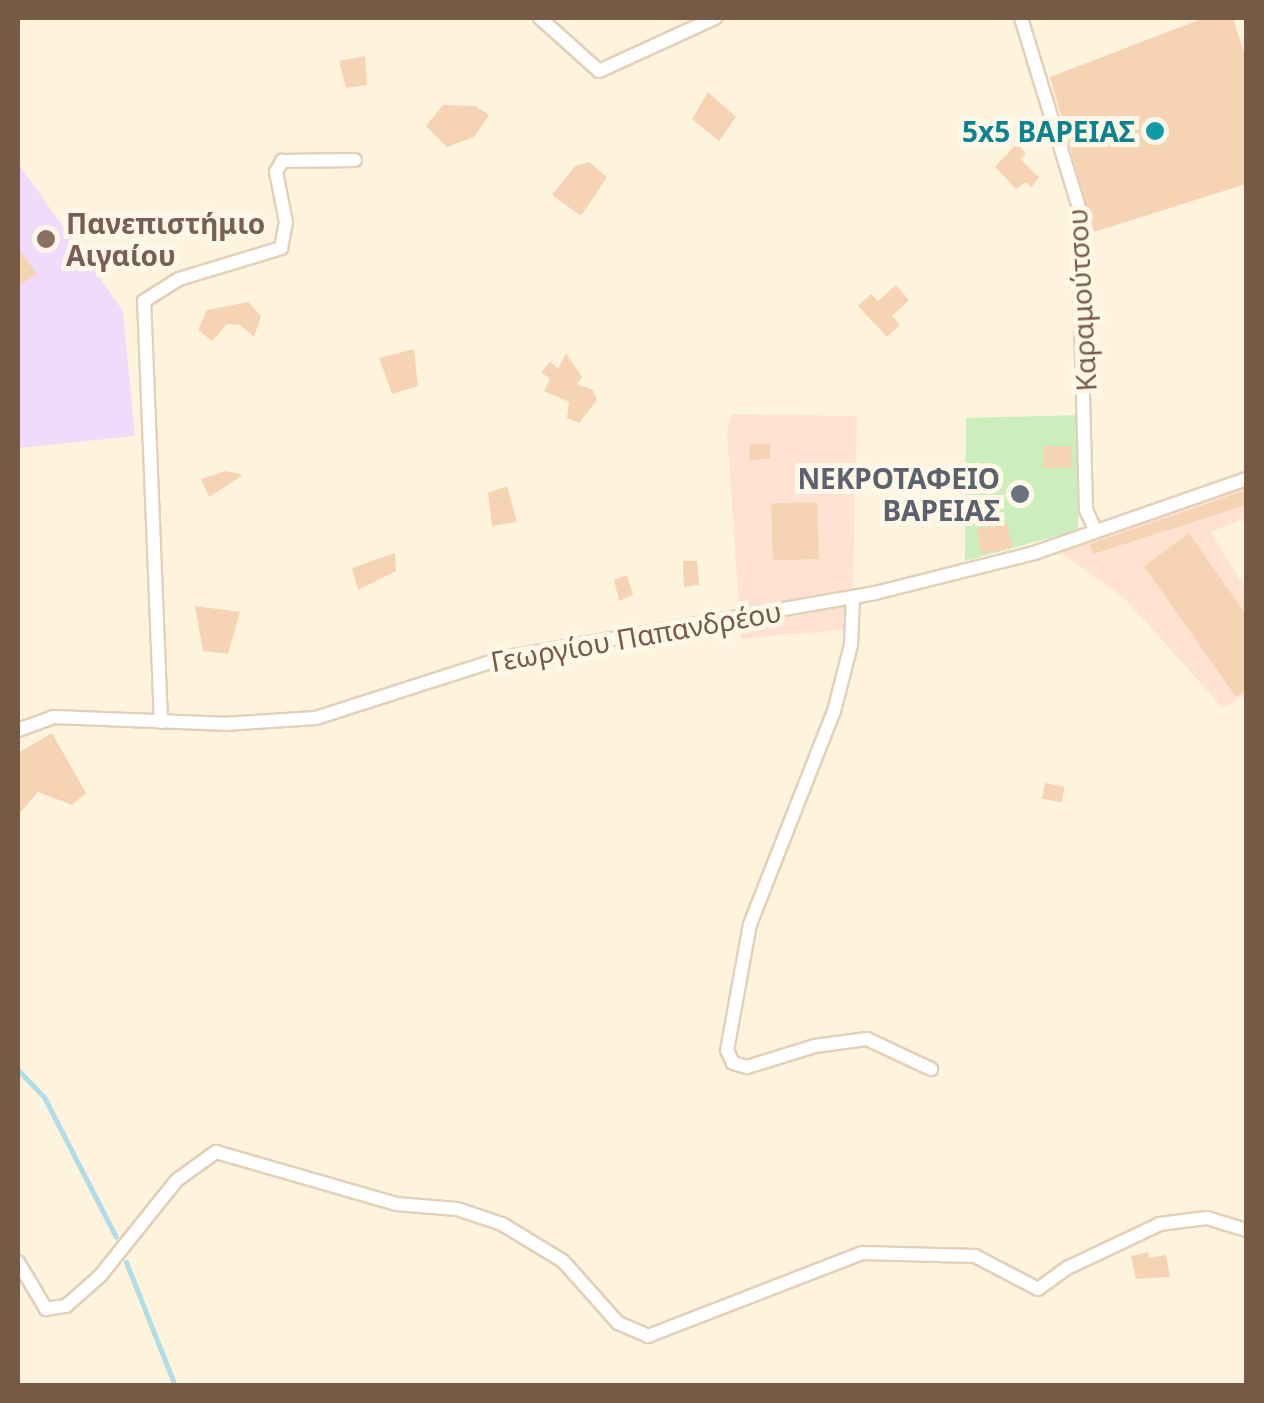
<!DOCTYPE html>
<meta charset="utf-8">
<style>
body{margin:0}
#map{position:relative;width:1264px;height:1403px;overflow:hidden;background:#fef4de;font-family:"Noto Sans",sans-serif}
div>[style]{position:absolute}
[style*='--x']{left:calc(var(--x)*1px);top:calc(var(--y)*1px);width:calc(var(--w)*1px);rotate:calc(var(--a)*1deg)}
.commercial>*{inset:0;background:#ffe2d2}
.education>*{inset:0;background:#f1dbfa}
.green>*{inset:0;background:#ccedbc}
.stream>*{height:5px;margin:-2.5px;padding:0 2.5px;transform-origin:2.5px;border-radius:2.5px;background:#b1dde9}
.building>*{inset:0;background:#f6d3b3;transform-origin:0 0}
.roads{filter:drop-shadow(2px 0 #e3d0ba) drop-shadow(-2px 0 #e3d0ba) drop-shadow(0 2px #e3d0ba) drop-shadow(0 -2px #e3d0ba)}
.minor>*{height:12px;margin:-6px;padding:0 6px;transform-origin:6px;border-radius:6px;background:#fff}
.dots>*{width:28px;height:28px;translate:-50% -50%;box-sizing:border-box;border:5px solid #fff7e7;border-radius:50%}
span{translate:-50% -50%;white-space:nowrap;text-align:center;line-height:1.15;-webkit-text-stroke:10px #fff7e7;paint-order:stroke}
.culture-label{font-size:28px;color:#0d838f;font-weight:700}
.right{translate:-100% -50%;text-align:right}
.education-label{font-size:28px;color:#785e54;font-weight:700}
.left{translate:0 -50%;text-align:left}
.street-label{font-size:28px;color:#775a44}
.worship-label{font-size:28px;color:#5b616d;font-weight:700}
.frame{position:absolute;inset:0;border:20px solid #775a44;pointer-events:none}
</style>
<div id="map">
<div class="commercial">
<div style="clip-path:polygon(732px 414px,857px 416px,852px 629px,741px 639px,727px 431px)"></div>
<div style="clip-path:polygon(1246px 483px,1246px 518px,1211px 532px,1246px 590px,1246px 694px,1223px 708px,1125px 599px,1055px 548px)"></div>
</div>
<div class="education">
<div style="clip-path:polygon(18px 163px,123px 311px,135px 436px,18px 448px)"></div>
</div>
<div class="green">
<div style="clip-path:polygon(1079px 415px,1078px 530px,965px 561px,966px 418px)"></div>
</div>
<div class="stream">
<div style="--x:18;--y:1070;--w:37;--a:46"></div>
<div style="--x:44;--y:1097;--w:157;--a:62.8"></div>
<div style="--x:126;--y:1262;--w:133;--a:68.4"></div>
</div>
<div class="building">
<div style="clip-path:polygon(1204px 18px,1233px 18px,1246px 59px,1246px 184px,1094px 232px,1050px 77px)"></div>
<div style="clip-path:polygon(365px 56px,367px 85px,346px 88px,339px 61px)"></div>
<div style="clip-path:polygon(708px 92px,736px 117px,719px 141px,692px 119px)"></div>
<div style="clip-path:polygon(443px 105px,475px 106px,489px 115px,474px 137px,447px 147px,426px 126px)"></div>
<div style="clip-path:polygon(1017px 143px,1026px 154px,1020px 159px,1039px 177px,1031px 188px,1026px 182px,1016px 189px,995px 167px)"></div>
<div style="clip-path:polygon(589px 162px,607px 177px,581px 216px,552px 195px,575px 166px)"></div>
<div style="clip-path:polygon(18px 248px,37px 274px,18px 286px)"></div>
<div style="clip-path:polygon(896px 285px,909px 300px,892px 316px,900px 325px,887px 337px,858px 306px,871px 294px,878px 301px)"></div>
<div style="clip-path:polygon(248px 302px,261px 316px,254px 337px,240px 325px,227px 324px,212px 341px,198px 330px,207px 310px)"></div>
<div style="clip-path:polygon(414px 349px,418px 386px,392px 394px,379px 358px)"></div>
<div style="clip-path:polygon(566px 354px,582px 377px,577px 384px,593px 390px,597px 400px,579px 423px,567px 418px,569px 402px,544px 391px,550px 379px,541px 372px,550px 362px,558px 368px)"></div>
<div style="clip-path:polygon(770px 443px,770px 458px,749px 461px,750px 445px)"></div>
<div style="left:1043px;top:446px;width:29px;height:22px"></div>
<div style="clip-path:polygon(226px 471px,243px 475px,209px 497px,201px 479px)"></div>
<div style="clip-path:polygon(507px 486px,517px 522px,492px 526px,488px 493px)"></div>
<div style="clip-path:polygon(1246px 490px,1246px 505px,1093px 554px,1090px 544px)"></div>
<div style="left:817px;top:502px;width:57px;height:46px;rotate:88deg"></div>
<div style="left:1007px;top:523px;width:25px;height:31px;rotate:78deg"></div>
<div style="clip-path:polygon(1189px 533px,1246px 615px,1246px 690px,1236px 697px,1144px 566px)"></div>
<div style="clip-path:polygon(395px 553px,396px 571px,358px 590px,352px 568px)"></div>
<div style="clip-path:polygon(683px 561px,697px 561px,699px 585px,684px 587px)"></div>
<div style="clip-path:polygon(627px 575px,633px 595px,619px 601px,614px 580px)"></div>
<div style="clip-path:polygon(195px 606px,240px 612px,228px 654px,203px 651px)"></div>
<div style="clip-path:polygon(52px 733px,86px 793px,72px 805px,38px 792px,18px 815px,18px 753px)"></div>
<div style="left:1045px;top:783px;width:20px;height:16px;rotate:11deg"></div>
<div style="clip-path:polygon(1148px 1252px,1149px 1258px,1166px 1255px,1170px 1277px,1136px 1279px,1131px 1256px)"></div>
</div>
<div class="roads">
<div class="minor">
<div style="--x:540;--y:18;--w:79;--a:41.9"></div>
<div style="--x:599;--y:71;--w:128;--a:-24.6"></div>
<div style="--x:1021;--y:18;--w:195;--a:73"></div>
<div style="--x:1078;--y:204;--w:306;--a:88.5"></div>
<div style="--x:1086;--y:510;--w:21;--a:65"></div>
<div style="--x:853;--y:597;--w:48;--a:92.4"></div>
<div style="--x:851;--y:645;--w:68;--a:104.4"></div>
<div style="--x:834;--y:711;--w:229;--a:111.5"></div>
<div style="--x:750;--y:924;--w:128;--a:100.3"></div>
<div style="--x:727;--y:1050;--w:14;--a:65"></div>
<div style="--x:733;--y:1063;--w:15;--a:16"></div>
<div style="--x:747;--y:1067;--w:71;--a:-17.2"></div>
<div style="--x:815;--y:1046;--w:52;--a:-7.7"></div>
<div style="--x:867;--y:1039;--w:71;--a:25.1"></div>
<div style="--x:161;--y:722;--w:421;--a:-92.3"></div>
<div style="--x:144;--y:301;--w:41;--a:-32.2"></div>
<div style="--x:179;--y:279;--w:107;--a:-16.9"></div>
<div style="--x:281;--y:248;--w:26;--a:-79"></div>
<div style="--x:286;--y:222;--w:51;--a:-101.3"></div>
<div style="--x:276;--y:172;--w:13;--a:-61"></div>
<div style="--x:282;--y:161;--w:73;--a:-0.8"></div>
<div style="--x:18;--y:730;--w:37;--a:-20"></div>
<div style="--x:53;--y:717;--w:171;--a:2.3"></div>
<div style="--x:224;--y:724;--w:92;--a:-3.7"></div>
<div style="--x:316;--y:718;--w:196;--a:-17.8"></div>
<div style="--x:503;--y:658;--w:378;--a:-9.9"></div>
<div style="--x:875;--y:593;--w:164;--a:-14.1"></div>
<div style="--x:1034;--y:553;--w:225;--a:-19.2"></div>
<div style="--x:18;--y:1262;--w:55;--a:59.2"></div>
<div style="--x:46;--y:1309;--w:20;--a:-9"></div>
<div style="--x:66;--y:1306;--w:45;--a:-41.4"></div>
<div style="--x:100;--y:1276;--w:123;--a:-51.3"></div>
<div style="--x:177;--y:1180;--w:48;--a:-35.7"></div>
<div style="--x:216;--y:1152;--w:187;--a:16.1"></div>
<div style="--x:396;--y:1204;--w:61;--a:4.7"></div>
<div style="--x:457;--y:1209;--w:47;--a:18.4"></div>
<div style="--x:502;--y:1224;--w:71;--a:31.2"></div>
<div style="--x:563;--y:1261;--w:83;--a:48.4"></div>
<div style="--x:618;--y:1323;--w:33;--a:23"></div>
<div style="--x:648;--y:1336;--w:230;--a:-21.2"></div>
<div style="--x:862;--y:1253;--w:113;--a:1.5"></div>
<div style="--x:975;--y:1256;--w:71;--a:27.6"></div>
<div style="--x:1038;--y:1289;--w:36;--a:-36"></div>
<div style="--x:1067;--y:1268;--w:103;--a:-25.3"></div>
<div style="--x:1160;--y:1224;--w:47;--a:-7.3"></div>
<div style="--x:1207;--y:1218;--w:41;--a:17.1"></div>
</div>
</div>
<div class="dots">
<div style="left:1155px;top:131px;background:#0f9aa8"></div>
<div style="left:46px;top:239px;background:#8d6e63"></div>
<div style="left:1020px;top:494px;background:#6b7280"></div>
</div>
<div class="culture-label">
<span class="right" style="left:1135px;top:131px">5x5 ΒΑΡΕΙΑΣ</span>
</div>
<div class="education-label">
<span class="left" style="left:66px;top:239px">Πανεπιστήμιο<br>Αιγαίου</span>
</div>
<div class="street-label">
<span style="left:1081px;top:300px;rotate:-93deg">Καραμούτσου</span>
<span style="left:636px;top:636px;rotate:-10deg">Γεωργίου Παπανδρέου</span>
</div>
<div class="worship-label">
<span class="right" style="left:1000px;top:494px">ΝΕΚΡΟΤΑΦΕΙΟ<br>ΒΑΡΕΙΑΣ</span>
</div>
<div class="frame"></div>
</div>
